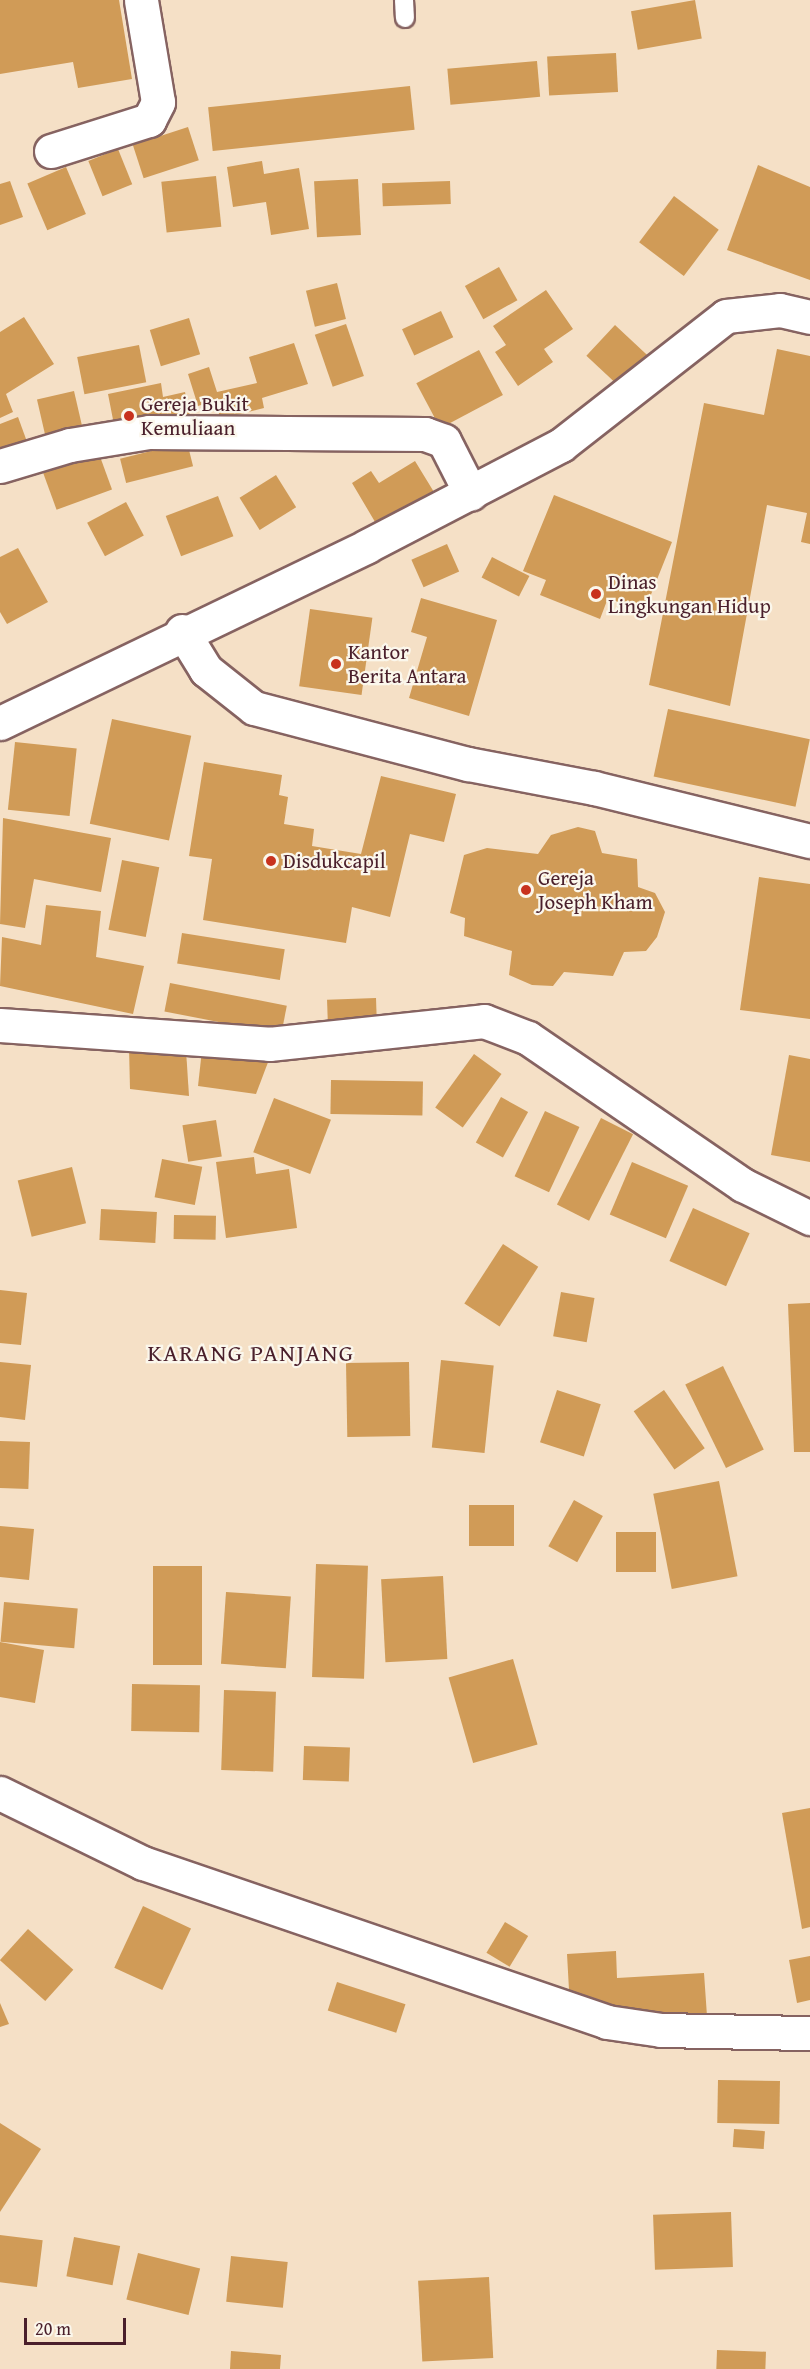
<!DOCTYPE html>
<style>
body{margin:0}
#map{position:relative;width:810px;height:2369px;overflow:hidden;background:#f5e0c6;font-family:"Gentium Book Plus",serif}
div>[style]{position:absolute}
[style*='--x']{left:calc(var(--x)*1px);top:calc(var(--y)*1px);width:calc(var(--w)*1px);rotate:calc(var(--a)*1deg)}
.building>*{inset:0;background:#d09b57;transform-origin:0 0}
.roads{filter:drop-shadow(2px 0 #866361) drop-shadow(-2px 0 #866361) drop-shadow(0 2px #866361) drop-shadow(0 -2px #866361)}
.lane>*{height:18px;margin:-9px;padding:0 9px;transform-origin:9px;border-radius:9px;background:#fff}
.street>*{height:33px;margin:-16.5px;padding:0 16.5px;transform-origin:16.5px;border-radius:16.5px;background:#fff}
.secondary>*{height:33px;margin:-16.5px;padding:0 16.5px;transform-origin:16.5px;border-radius:16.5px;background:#fff}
.dots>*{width:16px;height:16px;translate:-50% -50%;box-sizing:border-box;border:3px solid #fbf7ec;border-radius:50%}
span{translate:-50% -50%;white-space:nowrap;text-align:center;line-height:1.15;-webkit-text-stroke:4.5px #fbf7ec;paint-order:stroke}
.poi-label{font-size:21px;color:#4a1f2b}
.left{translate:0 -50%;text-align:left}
.quarter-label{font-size:24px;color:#4a1f2b;letter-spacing:1.5px}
.scale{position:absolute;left:24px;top:2318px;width:102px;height:27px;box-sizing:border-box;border:3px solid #4a1f2b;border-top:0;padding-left:8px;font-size:18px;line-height:21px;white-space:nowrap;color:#4a1f2b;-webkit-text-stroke:4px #fbf7ec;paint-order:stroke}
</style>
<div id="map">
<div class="building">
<div style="clip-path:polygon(0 0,119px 0,132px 79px,78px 88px,73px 62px,0 74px)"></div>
<div style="left:695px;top:0;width:39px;height:65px;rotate:80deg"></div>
<div style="left:616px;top:53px;width:39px;height:69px;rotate:87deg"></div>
<div style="left:537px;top:61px;width:36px;height:90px;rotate:85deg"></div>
<div style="left:410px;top:86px;width:44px;height:203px;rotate:84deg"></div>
<div style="left:188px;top:127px;width:35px;height:58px;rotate:72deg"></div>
<div style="left:118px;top:149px;width:38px;height:32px;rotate:68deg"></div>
<div style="clip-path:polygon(262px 161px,264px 174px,299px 168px,309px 229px,271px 235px,266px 202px,233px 207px,227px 167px)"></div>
<div style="clip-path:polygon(758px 165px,810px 187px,810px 280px,727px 250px)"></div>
<div style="left:66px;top:167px;width:51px;height:42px;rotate:67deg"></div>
<div style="left:216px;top:176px;width:51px;height:55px;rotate:84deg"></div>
<div style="left:358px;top:179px;width:56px;height:44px;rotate:87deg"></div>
<div style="clip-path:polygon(10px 181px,23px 217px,0 225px,0 184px)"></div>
<div style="left:450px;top:181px;width:23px;height:68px;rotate:88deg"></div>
<div style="left:674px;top:196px;width:56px;height:58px;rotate:37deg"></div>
<div style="left:499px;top:267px;width:38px;height:39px;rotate:61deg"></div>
<div style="left:337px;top:283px;width:37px;height:32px;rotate:76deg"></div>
<div style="clip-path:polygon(546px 290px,573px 329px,544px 349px,553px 362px,518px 386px,495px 352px,506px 345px,493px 326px)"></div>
<div style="left:441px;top:311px;width:29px;height:43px;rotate:65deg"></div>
<div style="clip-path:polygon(24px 317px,54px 364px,6px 394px,13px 412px,0 418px,0 332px)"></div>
<div style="left:189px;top:318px;width:38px;height:41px;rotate:73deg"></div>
<div style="left:346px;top:324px;width:55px;height:33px;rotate:71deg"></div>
<div style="left:615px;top:325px;width:52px;height:42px;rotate:43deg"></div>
<div style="clip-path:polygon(294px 343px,308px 384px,262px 398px,264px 408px,220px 419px,216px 400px,198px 406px,188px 374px,209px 367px,217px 392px,257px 383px,249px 357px)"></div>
<div style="left:139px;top:345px;width:38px;height:63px;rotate:79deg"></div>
<div style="clip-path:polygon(777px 349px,810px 356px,810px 544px,801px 542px,807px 513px,767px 505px,730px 706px,649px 685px,704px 403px,764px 415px)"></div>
<div style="left:479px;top:350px;width:51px;height:71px;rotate:62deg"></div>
<div style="clip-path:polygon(161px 383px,163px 397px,185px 392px,191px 421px,170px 426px,166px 407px,169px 424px,116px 435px,108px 394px)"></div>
<div style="left:74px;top:391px;width:51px;height:38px;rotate:77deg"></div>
<div style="clip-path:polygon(18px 417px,30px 450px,0 461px,0 424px)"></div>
<div style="left:187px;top:442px;width:25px;height:69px;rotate:76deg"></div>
<div style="left:98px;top:451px;width:41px;height:59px;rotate:70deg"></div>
<div style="clip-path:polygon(415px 461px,437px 497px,381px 532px,352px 483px,371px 471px,379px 483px)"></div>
<div style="left:276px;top:475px;width:38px;height:43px;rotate:58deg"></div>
<div style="clip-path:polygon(554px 495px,672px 542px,644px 612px,608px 598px,600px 619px,540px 595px,546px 580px,523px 571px)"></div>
<div style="left:218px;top:496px;width:43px;height:56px;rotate:69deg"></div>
<div style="left:126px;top:502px;width:38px;height:44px;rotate:62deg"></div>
<div style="left:447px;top:544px;width:30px;height:39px;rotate:66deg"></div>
<div style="clip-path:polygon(18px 548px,48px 602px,7px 624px,0 612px,0 557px)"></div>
<div style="left:492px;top:557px;width:42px;height:23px;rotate:27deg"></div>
<div style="clip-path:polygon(421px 598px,497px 620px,469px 716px,409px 698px,427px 637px,411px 632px)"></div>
<div style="left:310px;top:609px;width:63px;height:78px;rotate:8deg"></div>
<div style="left:668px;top:709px;width:145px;height:69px;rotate:12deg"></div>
<div style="left:112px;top:719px;width:81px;height:107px;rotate:12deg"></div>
<div style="left:15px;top:742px;width:62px;height:68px;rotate:6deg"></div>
<div style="clip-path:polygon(204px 762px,282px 775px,279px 795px,288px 797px,284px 824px,314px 829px,312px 846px,361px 854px,381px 776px,456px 794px,444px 842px,410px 834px,390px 917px,352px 907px,346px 943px,203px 920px,212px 859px,189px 856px)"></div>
<div style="clip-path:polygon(3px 818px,111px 838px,101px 892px,34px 879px,25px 928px,0 924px)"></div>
<div style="clip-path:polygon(578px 827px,595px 831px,602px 853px,637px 859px,638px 887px,655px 893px,665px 912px,657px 937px,646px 951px,624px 952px,613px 976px,564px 972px,553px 986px,532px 985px,509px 975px,512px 951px,464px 936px,465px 918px,450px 913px,464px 855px,487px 848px,538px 854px,551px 835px)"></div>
<div style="left:122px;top:860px;width:38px;height:71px;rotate:11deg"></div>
<div style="clip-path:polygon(759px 877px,810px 884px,810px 1019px,740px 1010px)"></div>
<div style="clip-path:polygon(46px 905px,101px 911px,96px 957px,144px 966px,133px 1014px,0 986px,2px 937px,41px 945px)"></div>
<div style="left:182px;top:933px;width:104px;height:31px;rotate:9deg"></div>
<div style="left:170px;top:983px;width:119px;height:29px;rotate:11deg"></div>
<div style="left:376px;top:998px;width:29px;height:49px;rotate:88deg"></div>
<div style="clip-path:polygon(129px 1047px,186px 1050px,189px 1096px,130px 1089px)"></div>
<div style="clip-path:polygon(202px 1050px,270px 1057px,256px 1094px,198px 1086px)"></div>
<div style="left:474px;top:1054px;width:34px;height:66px;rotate:36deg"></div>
<div style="clip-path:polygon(789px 1055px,810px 1059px,810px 1162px,771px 1155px)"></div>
<div style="left:331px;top:1080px;width:92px;height:34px;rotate:1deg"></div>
<div style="left:501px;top:1097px;width:31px;height:52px;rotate:29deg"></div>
<div style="left:274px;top:1098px;width:61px;height:58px;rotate:21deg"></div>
<div style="left:545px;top:1111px;width:38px;height:72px;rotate:25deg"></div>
<div style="left:601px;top:1118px;width:36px;height:97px;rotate:27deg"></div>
<div style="left:216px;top:1120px;width:37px;height:34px;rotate:81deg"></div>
<div style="clip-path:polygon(254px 1157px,256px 1174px,289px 1169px,297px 1228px,226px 1238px,216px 1162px)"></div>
<div style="left:162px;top:1159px;width:41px;height:39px;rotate:11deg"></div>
<div style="left:632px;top:1162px;width:61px;height:57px;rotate:23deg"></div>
<div style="left:72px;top:1167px;width:58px;height:56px;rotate:76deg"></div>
<div style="left:693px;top:1208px;width:62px;height:58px;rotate:24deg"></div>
<div style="left:101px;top:1209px;width:56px;height:31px;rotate:3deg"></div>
<div style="left:174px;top:1215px;width:42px;height:24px;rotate:1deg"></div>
<div style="left:503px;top:1244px;width:42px;height:71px;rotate:33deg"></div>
<div style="clip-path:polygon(0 1290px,27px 1293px,21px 1345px,0 1343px)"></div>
<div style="left:561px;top:1292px;width:34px;height:45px;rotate:10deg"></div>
<div style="clip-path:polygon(810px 1303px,810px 1452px,794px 1452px,788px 1304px)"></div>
<div style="left:441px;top:1360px;width:53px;height:88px;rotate:6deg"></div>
<div style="clip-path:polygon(0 1362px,31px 1365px,25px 1420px,0 1417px)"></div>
<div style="left:409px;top:1362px;width:74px;height:63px;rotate:89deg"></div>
<div style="left:723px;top:1366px;width:93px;height:42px;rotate:64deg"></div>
<div style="left:557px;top:1390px;width:46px;height:55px;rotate:18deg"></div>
<div style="left:664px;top:1390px;width:71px;height:37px;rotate:55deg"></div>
<div style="left:0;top:1441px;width:30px;height:47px;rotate:2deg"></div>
<div style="left:719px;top:1481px;width:97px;height:67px;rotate:79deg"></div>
<div style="left:574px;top:1500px;width:33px;height:53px;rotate:29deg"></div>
<div style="left:469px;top:1505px;width:45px;height:41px"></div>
<div style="clip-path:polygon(0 1526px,34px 1529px,29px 1580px,0 1577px)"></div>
<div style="left:616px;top:1532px;width:40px;height:40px"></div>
<div style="left:316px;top:1564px;width:52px;height:113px;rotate:2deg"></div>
<div style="left:153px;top:1566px;width:49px;height:99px"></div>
<div style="left:443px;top:1576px;width:83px;height:62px;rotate:87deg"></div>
<div style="left:226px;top:1592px;width:65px;height:72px;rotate:4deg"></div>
<div style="left:4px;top:1602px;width:74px;height:40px;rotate:5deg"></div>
<div style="clip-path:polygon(0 1642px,44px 1650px,35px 1703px,0 1697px)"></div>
<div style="left:513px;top:1659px;width:89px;height:67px;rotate:74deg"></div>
<div style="left:132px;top:1684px;width:68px;height:47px;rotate:1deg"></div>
<div style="left:224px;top:1690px;width:52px;height:80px;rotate:2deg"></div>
<div style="left:304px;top:1746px;width:46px;height:34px;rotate:2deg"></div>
<div style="clip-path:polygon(810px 1808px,810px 1927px,802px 1929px,782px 1813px)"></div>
<div style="left:143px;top:1906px;width:53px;height:68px;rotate:25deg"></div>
<div style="left:505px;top:1922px;width:27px;height:36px;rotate:31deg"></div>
<div style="left:28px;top:1929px;width:61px;height:42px;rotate:42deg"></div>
<div style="clip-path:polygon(616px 1951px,617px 1978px,704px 1973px,707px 2016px,615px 2021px,614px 2005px,570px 2008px,567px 1954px)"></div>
<div style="clip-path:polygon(810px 1956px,810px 2000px,797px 2003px,789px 1960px)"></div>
<div style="left:337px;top:1982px;width:72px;height:30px;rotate:18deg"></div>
<div style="clip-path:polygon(0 2003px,9px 2024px,0 2027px)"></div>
<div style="left:718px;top:2080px;width:62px;height:43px;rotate:1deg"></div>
<div style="clip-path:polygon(0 2123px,41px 2149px,0 2212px)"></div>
<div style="left:734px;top:2129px;width:31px;height:18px;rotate:4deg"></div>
<div style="left:731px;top:2212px;width:55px;height:78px;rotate:88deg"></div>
<div style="left:0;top:2235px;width:43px;height:47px;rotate:7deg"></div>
<div style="left:74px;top:2237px;width:47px;height:40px;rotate:11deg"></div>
<div style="left:138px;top:2253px;width:64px;height:48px;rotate:14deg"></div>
<div style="left:231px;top:2256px;width:57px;height:46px;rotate:6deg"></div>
<div style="left:489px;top:2277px;width:81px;height:71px;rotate:87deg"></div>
<div style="left:717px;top:2350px;width:49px;height:19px;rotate:2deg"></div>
<div style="clip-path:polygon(231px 2351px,281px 2355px,280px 2369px,230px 2369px)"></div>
</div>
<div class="roads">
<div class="lane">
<div style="--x:404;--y:0;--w:18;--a:87"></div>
</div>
<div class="street">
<div style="--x:51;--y:151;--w:103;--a:-17.6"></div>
<div style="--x:149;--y:120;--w:20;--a:-63"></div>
<div style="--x:158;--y:102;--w:103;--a:-99.5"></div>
<div style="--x:0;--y:466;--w:73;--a:-16.7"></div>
<div style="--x:70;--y:445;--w:80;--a:-9.3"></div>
<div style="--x:149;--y:432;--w:276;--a:0.4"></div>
<div style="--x:425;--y:434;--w:20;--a:20"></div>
<div style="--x:444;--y:441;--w:59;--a:63"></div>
<div style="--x:182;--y:631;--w:46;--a:58.4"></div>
<div style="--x:206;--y:670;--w:61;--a:38.4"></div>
<div style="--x:254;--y:708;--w:221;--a:14.7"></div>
<div style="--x:468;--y:764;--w:128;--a:10.8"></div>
<div style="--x:594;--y:788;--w:222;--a:13.8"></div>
<div style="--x:0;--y:723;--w:407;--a:-25.7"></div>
<div style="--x:367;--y:546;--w:219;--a:-27.5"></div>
<div style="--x:561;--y:445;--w:209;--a:-38"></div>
<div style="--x:726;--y:316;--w:54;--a:-6.3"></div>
<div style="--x:780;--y:310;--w:31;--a:13"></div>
<div style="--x:0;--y:1025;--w:270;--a:4"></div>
<div style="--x:269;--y:1044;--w:216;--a:-6.1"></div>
<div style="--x:484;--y:1021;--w:47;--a:21.1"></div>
<div style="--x:528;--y:1038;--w:260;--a:34.4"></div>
<div style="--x:743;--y:1185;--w:75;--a:26.2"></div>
</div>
<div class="secondary">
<div style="--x:0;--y:1793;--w:159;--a:26.1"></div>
<div style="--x:143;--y:1863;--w:490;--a:18.9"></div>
<div style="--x:607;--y:2022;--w:55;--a:8.4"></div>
<div style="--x:661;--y:2030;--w:149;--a:1.2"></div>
</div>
</div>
<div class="dots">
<div style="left:129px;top:416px;background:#c8321e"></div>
<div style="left:596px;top:594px;background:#c8321e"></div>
<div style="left:336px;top:664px;background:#c8321e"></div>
<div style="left:271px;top:861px;background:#c8321e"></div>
<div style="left:526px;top:890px;background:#c8321e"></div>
</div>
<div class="poi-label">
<span class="left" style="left:141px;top:416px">Gereja Bukit<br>Kemuliaan</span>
<span class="left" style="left:608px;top:594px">Dinas<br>Lingkungan Hidup</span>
<span class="left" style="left:348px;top:664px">Kantor<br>Berita Antara</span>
<span class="left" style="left:283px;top:861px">Disdukcapil</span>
<span class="left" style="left:538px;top:890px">Gereja<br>Joseph Kham</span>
</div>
<div class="quarter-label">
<span style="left:251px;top:1353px">KARANG PANJANG</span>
</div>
<div class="scale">20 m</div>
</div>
